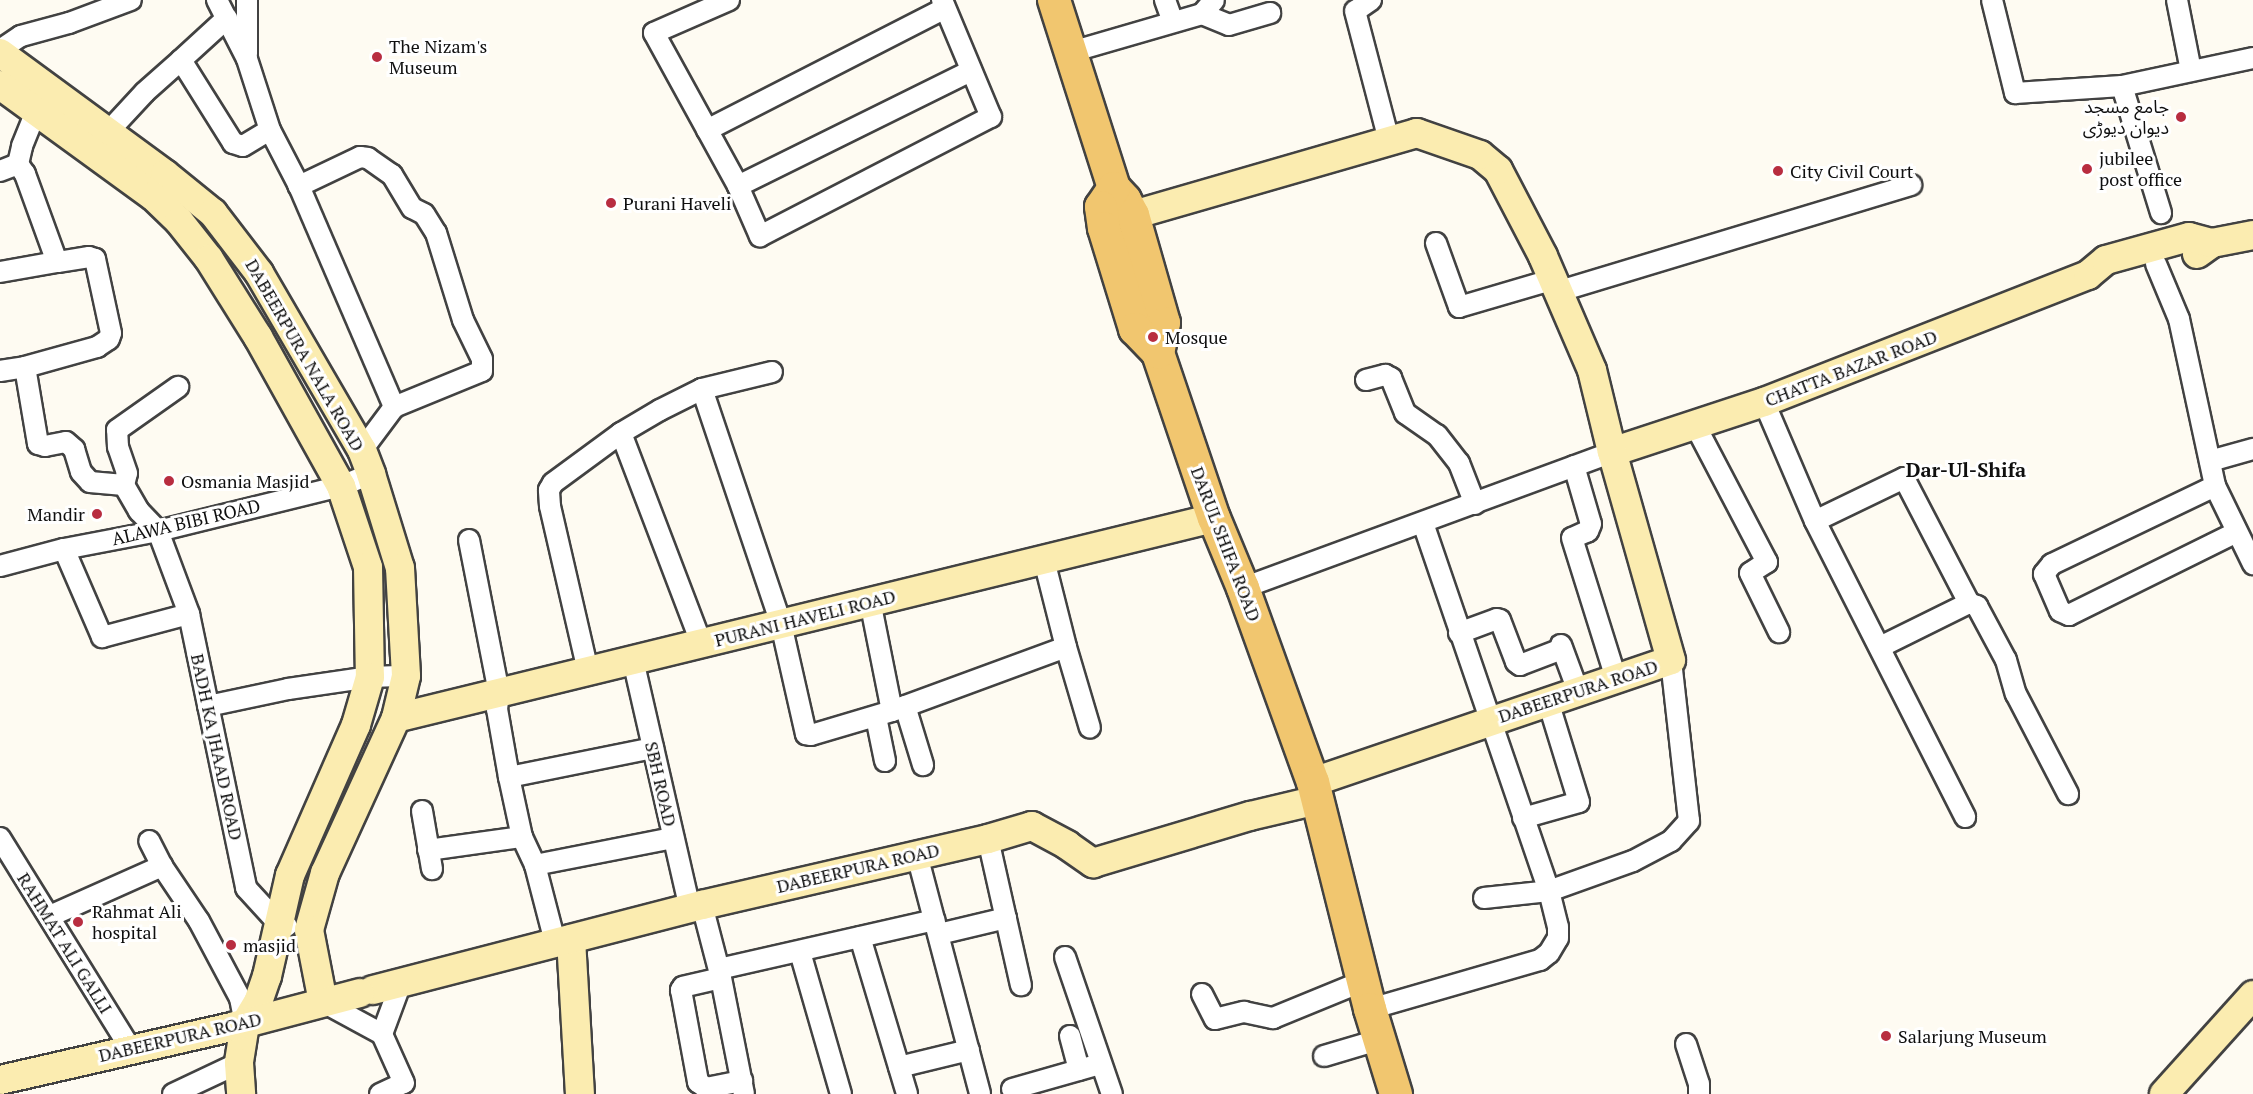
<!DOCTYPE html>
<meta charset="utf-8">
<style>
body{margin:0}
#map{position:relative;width:2253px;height:1094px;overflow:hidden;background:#fefbf2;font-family:"PT Serif","Noto Sans Arabic",serif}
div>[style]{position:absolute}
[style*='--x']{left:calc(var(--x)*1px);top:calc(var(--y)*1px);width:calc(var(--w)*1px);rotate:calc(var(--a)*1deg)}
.roads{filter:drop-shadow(2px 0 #424242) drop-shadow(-2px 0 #424242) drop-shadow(0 2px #424242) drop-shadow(0 -2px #424242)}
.street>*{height:20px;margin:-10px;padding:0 10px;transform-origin:10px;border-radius:10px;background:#fff}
.secondary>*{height:28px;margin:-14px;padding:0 14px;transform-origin:14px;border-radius:14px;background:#fbecb0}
.primary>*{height:32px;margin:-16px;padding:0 16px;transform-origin:16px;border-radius:16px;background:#f1c66f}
.dots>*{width:16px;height:16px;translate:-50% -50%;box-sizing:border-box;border:3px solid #fff;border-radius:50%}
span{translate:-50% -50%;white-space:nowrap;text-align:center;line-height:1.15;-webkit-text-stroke:6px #fff;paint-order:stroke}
.poi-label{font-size:18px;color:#0f0f0f}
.left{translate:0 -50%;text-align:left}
.right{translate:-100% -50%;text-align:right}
.street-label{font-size:18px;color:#0f0f0f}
.neighbourhood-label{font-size:20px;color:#0f0f0f;font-weight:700}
</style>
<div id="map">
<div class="roads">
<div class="street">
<div style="--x:217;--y:0;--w:66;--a:63"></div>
<div style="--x:247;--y:59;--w:75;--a:72.1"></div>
<div style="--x:270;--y:130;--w:63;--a:62.6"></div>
<div style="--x:299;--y:186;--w:241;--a:66.7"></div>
<div style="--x:394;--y:407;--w:95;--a:-22.2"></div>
<div style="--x:482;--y:371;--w:12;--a:-90"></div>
<div style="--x:482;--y:359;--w:43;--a:-116"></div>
<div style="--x:463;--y:320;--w:91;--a:-107.2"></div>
<div style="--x:436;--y:233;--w:22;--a:-122"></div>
<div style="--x:424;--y:214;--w:13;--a:-153"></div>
<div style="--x:412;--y:208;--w:39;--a:-121"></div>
<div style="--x:392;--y:175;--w:29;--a:-145"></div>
<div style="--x:368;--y:158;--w:8;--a:-173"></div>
<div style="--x:360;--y:157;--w:68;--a:154.6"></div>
<div style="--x:729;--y:0;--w:82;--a:156.3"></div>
<div style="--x:654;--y:33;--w:175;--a:61.2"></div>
<div style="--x:738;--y:186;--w:55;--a:66.3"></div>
<div style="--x:760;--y:236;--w:260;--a:-27.3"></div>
<div style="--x:991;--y:117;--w:127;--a:-112.7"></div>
<div style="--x:1165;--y:0;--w:23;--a:70"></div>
<div style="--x:1371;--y:0;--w:19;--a:145"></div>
<div style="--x:1355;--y:11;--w:134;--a:75.3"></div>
<div style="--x:1992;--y:0;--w:96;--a:76.1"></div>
<div style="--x:2015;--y:93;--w:107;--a:-3.7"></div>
<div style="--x:2122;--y:86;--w:134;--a:-12.1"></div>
<div style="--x:2177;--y:0;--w:72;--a:78.8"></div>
<div style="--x:1202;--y:14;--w:29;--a:22"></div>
<div style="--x:1229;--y:25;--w:43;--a:-16.3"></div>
<div style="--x:227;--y:18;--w:62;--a:137.6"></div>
<div style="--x:181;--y:60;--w:98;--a:57.9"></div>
<div style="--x:233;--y:143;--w:10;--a:17"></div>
<div style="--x:243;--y:146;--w:31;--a:-31"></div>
<div style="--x:0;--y:50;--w:25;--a:-34"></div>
<div style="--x:21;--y:36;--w:50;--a:-15.2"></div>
<div style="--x:69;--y:23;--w:66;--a:-20.4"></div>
<div style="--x:1071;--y:52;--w:136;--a:-16.2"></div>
<div style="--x:1202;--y:14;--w:18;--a:-49"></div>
<div style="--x:247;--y:54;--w:54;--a:-90"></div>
<div style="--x:2122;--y:86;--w:133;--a:72.9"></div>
<div style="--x:707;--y:130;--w:267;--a:-27.1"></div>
<div style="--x:108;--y:132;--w:54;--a:-47.2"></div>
<div style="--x:145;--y:92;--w:48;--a:-41.6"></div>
<div style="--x:0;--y:171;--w:19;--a:-21"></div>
<div style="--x:738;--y:186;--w:260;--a:-26.3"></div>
<div style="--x:1436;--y:243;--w:68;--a:70.2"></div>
<div style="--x:1459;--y:307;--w:99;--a:-16.4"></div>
<div style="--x:2156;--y:264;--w:60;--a:67.3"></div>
<div style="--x:2179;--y:319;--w:171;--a:77.8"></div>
<div style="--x:2215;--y:486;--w:87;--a:64"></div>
<div style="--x:0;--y:272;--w:58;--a:-10"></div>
<div style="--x:1560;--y:291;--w:367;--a:-16.8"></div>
<div style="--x:25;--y:367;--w:78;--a:80.4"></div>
<div style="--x:38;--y:444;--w:7;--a:16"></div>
<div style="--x:45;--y:446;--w:21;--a:-11"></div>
<div style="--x:66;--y:442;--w:11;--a:41"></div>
<div style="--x:74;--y:449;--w:24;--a:73"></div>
<div style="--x:81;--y:472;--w:13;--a:48"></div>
<div style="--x:90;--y:482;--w:34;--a:5"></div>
<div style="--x:0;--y:371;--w:25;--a:-9"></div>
<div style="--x:25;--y:367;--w:75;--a:-15.5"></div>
<div style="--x:97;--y:347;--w:14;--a:-34"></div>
<div style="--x:109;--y:339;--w:6;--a:-72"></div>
<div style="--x:111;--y:333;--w:76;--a:-102.2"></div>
<div style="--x:95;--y:259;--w:6;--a:-162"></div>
<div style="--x:89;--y:257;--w:32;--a:171"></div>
<div style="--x:57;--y:262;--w:94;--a:-110"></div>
<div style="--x:25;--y:174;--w:12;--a:-125"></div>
<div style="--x:18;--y:164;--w:18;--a:-77"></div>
<div style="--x:22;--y:146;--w:37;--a:-68"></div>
<div style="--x:1366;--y:380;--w:20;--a:-15"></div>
<div style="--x:1385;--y:375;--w:7;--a:27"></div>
<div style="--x:1391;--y:378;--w:38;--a:68"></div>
<div style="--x:1405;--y:413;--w:39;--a:35"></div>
<div style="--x:1437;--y:435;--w:36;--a:52"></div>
<div style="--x:1459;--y:463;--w:44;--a:68.7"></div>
<div style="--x:702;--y:389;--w:248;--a:71.4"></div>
<div style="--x:781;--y:624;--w:113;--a:77.2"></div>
<div style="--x:806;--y:734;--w:5;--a:11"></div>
<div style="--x:811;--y:735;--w:84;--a:-16.5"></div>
<div style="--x:1764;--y:402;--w:129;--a:66.8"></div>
<div style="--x:1815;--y:521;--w:332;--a:63.1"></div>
<div style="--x:1695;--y:425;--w:155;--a:62.3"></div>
<div style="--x:1767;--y:562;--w:20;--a:147"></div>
<div style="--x:1750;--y:573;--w:66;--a:63.8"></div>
<div style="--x:621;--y:433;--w:225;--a:69.1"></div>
<div style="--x:362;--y:450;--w:54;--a:-53.3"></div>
<div style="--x:2210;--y:461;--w:45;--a:-15.6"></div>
<div style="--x:1574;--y:466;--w:60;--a:73.7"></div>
<div style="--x:1591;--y:524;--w:8;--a:113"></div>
<div style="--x:1588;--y:531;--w:17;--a:156"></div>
<div style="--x:1572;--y:538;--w:147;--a:72.6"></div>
<div style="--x:124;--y:485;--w:30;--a:60"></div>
<div style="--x:139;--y:511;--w:28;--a:46"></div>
<div style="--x:158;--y:531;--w:89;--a:69.5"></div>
<div style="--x:189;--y:614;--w:280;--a:78.2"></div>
<div style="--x:246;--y:888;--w:49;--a:47.5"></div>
<div style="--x:279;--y:924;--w:8;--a:14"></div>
<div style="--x:124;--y:485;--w:12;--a:-76"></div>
<div style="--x:127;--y:473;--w:28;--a:-109"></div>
<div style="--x:118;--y:447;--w:17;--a:-93"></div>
<div style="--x:117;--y:430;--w:75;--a:-35.2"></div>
<div style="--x:2215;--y:486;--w:181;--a:154.4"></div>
<div style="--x:2052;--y:564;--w:13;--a:129"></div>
<div style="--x:2044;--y:574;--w:40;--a:66.6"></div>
<div style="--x:2060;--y:611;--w:10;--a:24"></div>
<div style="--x:2069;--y:615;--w:187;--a:-26.3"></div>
<div style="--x:1815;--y:521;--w:99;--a:-25.8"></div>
<div style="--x:1904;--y:478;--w:141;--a:62.5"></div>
<div style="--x:1969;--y:603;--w:9;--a:21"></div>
<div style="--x:1977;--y:606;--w:61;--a:61.8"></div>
<div style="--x:2006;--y:660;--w:35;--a:74"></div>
<div style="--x:2016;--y:694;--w:113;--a:62.5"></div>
<div style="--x:469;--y:540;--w:156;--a:78.9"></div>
<div style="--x:499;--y:693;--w:16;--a:97"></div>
<div style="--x:497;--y:709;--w:69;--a:80"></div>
<div style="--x:509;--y:777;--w:61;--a:77.8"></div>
<div style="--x:522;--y:837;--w:31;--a:65"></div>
<div style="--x:535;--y:865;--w:80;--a:75.4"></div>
<div style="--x:64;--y:549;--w:96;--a:66.6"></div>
<div style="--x:102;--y:637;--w:90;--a:-14.8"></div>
<div style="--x:0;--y:566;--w:66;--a:-14.9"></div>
<div style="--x:64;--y:549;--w:96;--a:-10.8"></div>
<div style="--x:158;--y:531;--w:188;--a:-13.8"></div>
<div style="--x:341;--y:486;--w:32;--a:-22"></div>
<div style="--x:1243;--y:588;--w:393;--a:-20.2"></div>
<div style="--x:870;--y:601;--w:112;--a:78.7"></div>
<div style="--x:892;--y:711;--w:185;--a:-20.2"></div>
<div style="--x:1066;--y:647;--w:90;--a:-104.2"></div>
<div style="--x:1459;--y:633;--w:40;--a:-20.2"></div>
<div style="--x:1497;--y:619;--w:3;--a:18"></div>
<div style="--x:1500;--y:620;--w:45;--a:69.1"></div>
<div style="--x:1516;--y:662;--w:5;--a:37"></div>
<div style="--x:1520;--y:665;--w:45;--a:-20.9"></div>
<div style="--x:1561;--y:645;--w:49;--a:69.7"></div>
<div style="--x:1066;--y:647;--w:84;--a:73.5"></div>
<div style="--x:1880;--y:647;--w:99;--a:-26.3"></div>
<div style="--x:633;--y:660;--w:254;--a:77.1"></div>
<div style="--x:588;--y:671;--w:169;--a:-103"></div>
<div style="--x:550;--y:506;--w:16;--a:-94"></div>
<div style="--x:549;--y:490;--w:8;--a:-60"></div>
<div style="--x:553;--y:483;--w:84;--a:-36.3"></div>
<div style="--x:621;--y:433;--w:45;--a:-30.5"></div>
<div style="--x:660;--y:410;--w:47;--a:-26.6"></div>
<div style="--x:702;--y:389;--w:72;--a:-13.7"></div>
<div style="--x:208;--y:706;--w:82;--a:-12"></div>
<div style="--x:288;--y:689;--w:83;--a:-8.3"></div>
<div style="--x:370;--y:677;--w:36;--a:-2"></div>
<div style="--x:905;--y:706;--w:62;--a:73"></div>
<div style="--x:876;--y:717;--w:45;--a:78.4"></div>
<div style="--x:509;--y:777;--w:147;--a:-11.4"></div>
<div style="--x:422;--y:811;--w:59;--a:80.2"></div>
<div style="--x:1523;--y:818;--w:58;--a:-15.9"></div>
<div style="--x:1579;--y:802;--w:106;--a:-107.1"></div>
<div style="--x:0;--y:838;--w:247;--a:58.2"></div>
<div style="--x:988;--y:839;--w:150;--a:77.3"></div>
<div style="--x:428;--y:850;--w:95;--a:-7.9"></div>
<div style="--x:917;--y:855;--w:247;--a:75.2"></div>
<div style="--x:535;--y:865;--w:141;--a:-11.1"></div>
<div style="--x:162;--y:866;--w:66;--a:56.1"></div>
<div style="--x:199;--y:921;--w:87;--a:62"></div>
<div style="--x:240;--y:998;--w:26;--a:79"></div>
<div style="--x:1484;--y:898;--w:65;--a:-6.1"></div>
<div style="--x:1549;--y:891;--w:89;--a:-19.7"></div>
<div style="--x:1633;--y:861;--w:43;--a:-27.8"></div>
<div style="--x:1671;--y:841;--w:27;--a:-48"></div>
<div style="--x:1689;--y:821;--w:162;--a:-96.4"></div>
<div style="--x:702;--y:905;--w:75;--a:75.4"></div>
<div style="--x:721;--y:978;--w:118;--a:78.8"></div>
<div style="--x:50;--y:916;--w:123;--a:-24.1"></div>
<div style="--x:162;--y:866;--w:28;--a:-117"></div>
<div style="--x:939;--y:934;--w:69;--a:-13.4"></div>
<div style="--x:860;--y:937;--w:164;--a:73.3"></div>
<div style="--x:800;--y:952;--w:148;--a:73.9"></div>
<div style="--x:1065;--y:957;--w:145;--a:71.1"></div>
<div style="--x:719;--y:969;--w:221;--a:-12.8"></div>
<div style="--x:721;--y:978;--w:39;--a:167"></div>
<div style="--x:683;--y:987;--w:4;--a:124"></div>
<div style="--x:681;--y:990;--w:94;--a:79.5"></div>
<div style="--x:698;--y:1082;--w:10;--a:37"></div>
<div style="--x:706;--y:1088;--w:37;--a:-11"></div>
<div style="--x:1202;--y:994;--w:28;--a:63"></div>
<div style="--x:1215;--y:1019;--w:30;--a:-14"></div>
<div style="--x:1244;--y:1012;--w:30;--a:12"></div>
<div style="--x:1273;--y:1018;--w:97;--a:-22.3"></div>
<div style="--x:323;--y:1002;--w:67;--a:28.5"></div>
<div style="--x:1370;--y:1009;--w:177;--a:-16.1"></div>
<div style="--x:1540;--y:960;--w:11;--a:-38"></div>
<div style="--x:1549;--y:953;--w:17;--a:-59"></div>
<div style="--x:1558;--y:938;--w:11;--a:-90"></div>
<div style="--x:1558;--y:927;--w:37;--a:-104"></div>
<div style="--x:1549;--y:891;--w:388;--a:-108.9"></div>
<div style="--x:1070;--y:1036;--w:35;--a:75"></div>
<div style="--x:1686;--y:1044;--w:42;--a:72"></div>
<div style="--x:1699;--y:1084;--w:10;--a:90"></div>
<div style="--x:1324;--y:1056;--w:56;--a:-16.5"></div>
<div style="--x:899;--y:1067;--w:72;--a:-13.7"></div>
<div style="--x:1012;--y:1089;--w:91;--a:-15.9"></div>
<div style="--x:173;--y:1094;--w:73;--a:-25.2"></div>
<div style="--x:380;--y:1094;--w:26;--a:-25"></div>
<div style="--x:404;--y:1083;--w:54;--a:-114.2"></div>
<div style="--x:382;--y:1034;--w:54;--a:-69.6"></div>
</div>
<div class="secondary">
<div style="--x:0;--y:53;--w:205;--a:36.3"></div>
<div style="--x:165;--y:174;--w:62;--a:39.1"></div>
<div style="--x:213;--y:213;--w:76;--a:52.5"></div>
<div style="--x:259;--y:273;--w:205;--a:59.8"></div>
<div style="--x:362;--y:450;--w:26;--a:69"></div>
<div style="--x:371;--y:474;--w:98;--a:72.9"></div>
<div style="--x:400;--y:568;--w:108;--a:86.8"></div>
<div style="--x:406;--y:676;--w:43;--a:103.4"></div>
<div style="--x:396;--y:718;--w:170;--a:114.6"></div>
<div style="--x:325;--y:873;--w:59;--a:105.7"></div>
<div style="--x:309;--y:930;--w:73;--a:79"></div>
<div style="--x:0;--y:85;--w:189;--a:36"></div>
<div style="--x:153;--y:196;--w:36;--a:44"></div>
<div style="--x:179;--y:221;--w:48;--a:51.7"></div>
<div style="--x:209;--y:259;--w:92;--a:57.9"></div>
<div style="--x:258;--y:337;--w:171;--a:60.9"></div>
<div style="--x:341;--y:486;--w:85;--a:71.6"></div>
<div style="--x:368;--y:567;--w:110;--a:89"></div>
<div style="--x:370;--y:677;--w:50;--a:106.3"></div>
<div style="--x:356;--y:725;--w:164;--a:113.7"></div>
<div style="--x:290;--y:875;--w:104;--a:102.8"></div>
<div style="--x:267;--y:976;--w:28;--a:109"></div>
<div style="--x:258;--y:1002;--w:26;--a:121"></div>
<div style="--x:245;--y:1024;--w:39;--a:99"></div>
<div style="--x:239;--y:1063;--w:31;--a:86"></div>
<div style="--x:2197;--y:254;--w:19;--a:-36"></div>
<div style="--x:2212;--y:243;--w:42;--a:-11"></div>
<div style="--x:1612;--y:452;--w:160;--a:-18.2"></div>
<div style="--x:1764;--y:402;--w:348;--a:-21.4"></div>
<div style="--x:2088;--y:275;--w:23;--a:-40"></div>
<div style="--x:2106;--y:260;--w:86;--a:-15.5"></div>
<div style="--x:2189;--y:237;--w:24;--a:15"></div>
<div style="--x:396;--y:718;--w:842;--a:-13.74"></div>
<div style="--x:571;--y:939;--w:155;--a:86.7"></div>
<div style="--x:373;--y:990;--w:340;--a:-14.5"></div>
<div style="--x:702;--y:905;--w:294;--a:-13"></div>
<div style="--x:988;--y:839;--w:46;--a:-16.5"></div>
<div style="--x:1032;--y:826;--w:40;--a:28"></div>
<div style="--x:1067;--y:845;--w:32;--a:35"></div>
<div style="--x:1093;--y:863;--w:164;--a:-16.7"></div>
<div style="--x:1250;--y:816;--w:69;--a:-13.4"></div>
<div style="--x:1317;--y:800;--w:18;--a:-103"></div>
<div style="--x:1313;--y:782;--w:378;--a:-18.8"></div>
<div style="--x:1671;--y:660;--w:216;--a:-105.8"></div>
<div style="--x:1612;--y:452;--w:84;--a:-103.7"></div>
<div style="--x:1592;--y:370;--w:124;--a:-113.3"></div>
<div style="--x:1543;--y:256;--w:97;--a:-117.6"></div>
<div style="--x:1498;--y:170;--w:23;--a:-140"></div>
<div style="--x:1480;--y:155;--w:67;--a:-160.8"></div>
<div style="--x:1417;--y:133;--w:296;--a:163.9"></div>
<div style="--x:0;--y:1080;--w:241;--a:-12.9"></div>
<div style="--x:235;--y:1026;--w:129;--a:-14.8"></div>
<div style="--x:2164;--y:1094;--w:133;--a:-48"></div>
</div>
<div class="primary">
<div style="--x:1054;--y:0;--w:197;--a:72.3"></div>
<div style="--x:1114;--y:188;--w:16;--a:47"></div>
<div style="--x:1125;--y:200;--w:17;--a:62"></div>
<div style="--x:1133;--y:215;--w:112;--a:74"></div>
<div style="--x:1164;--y:323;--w:31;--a:101"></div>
<div style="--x:1158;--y:353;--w:174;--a:71.3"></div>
<div style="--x:1214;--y:518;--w:76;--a:67.5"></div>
<div style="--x:1243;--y:588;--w:206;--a:70.2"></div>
<div style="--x:1313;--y:782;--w:234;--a:75.9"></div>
<div style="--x:1370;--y:1009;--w:89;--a:73"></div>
<div style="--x:1114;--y:188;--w:23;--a:124"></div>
<div style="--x:1101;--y:207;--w:21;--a:82"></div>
<div style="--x:1104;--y:228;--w:106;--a:72.9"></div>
<div style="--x:1135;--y:329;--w:33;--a:46"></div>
</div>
</div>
<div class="dots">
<div style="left:377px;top:57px;background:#b82d40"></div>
<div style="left:2181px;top:117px;background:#b82d40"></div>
<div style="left:2087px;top:169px;background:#b82d40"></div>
<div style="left:1778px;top:171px;background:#b82d40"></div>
<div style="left:611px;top:203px;background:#b82d40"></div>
<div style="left:1153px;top:337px;background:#b82d40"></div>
<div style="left:169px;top:481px;background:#b82d40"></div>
<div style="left:97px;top:514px;background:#b82d40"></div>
<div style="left:78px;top:922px;background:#b82d40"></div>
<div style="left:231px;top:945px;background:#b82d40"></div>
<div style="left:1886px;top:1036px;background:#b82d40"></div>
</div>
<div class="poi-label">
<span class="left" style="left:389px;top:57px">The Nizam's<br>Museum</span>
<span class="right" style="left:2169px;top:117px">جامع مسجد<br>دیوان دیوڑی</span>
<span class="left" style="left:2099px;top:169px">jubilee<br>post office</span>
<span class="left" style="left:1790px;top:171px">City Civil Court</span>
<span class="left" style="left:623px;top:203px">Purani Haveli</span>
<span class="left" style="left:1165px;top:337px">Mosque</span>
<span class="left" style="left:181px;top:481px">Osmania Masjid</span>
<span class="right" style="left:85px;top:514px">Mandir</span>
<span class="left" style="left:92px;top:922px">Rahmat Ali<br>hospital</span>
<span class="left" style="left:243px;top:945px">masjid</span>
<span class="left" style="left:1898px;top:1036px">Salarjung Museum</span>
</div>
<div class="street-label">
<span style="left:305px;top:355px;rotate:60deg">DABEERPURA NALA ROAD</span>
<span style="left:1851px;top:368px;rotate:-21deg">CHATTA BAZAR ROAD</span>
<span style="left:186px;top:522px;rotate:-13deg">ALAWA BIBI ROAD</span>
<span style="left:1226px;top:544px;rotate:69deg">DARUL SHIFA ROAD</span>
<span style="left:805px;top:618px;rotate:-14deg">PURANI HAVELI ROAD</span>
<span style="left:1578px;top:691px;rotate:-18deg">DABEERPURA ROAD</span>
<span style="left:217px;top:747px;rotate:78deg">BADH KA JHAAD ROAD</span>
<span style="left:661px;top:784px;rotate:77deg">SBH ROAD</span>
<span style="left:858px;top:868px;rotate:-13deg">DABEERPURA ROAD</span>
<span style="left:65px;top:943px;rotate:58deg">RAHMAT ALI GALLI</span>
<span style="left:180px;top:1037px;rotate:-13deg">DABEERPURA ROAD</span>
</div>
<div class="neighbourhood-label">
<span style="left:1966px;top:469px">Dar-Ul-Shifa</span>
</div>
</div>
